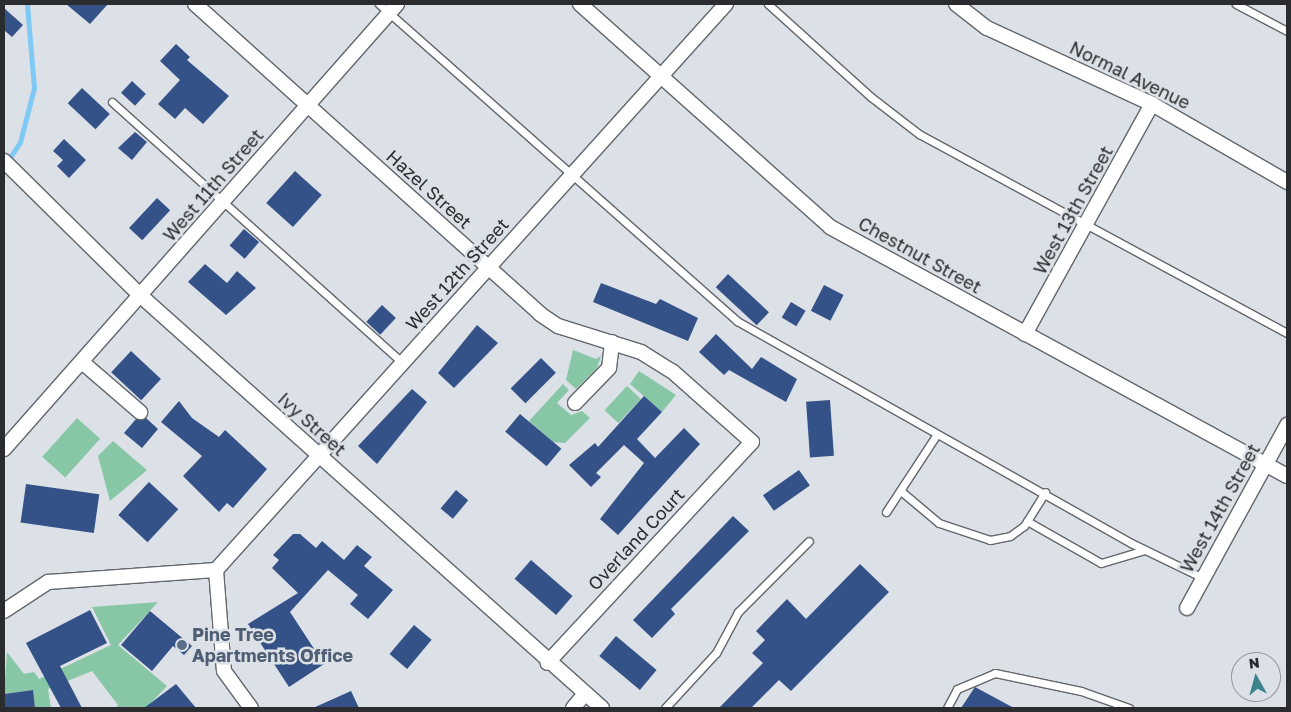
<!DOCTYPE html>
<style>
body{margin:0}
#map{position:relative;width:1291px;height:712px;overflow:hidden;background:#dce0e7;font-family:"Golos Text",sans-serif}
div>[style]{position:absolute}
[style*='--x']{left:calc(var(--x)*1px);top:calc(var(--y)*1px);width:calc(var(--w)*1px);rotate:calc(var(--a)*1deg)}
.green>*{inset:0;background:#87c7a6;transform-origin:0 0}
.stream>*{height:5px;margin:-2.5px;padding:0 2.5px;transform-origin:2.5px;border-radius:2.5px;background:#7ecaf4}
.building>*{inset:0;background:#345288;transform-origin:0 0}
.roads{filter:drop-shadow(1px 0 #63666c) drop-shadow(-1px 0 #63666c) drop-shadow(0 1px #63666c) drop-shadow(0 -1px #63666c)}
.lane>*{height:7px;margin:-3.5px;padding:0 3.5px;transform-origin:3.5px;border-radius:3.5px;background:#fff}
.street>*{height:14px;margin:-7px;padding:0 7px;transform-origin:7px;border-radius:7px;background:#fff}
.dots>*{width:14px;height:14px;translate:-50% -50%;box-sizing:border-box;border:2px solid #dce0e7;border-radius:50%}
span{translate:-50% -50%;white-space:nowrap;text-align:center;line-height:1.15;-webkit-text-stroke:5px #dce0e7;paint-order:stroke}
.street-label{font-size:18px;color:#2b2c2f}
.service-label{font-size:18px;color:#4e5e75;font-weight:700}
.left{translate:0 -50%;text-align:left}
.frame{position:absolute;inset:0;border:5px solid #2b2c2f;pointer-events:none}
.north{position:absolute;left:1231px;top:652px;width:50px;height:50px;box-sizing:border-box;background:#dce0e7;border:1px solid #95989d;border-radius:50%;rotate:353deg;font-size:14px;font-weight:700;line-height:20px;text-align:center;color:#2b2c2f}
.north::after{content:'';display:block;margin:auto;width:18px;height:22px;background:#3c848b;clip-path:polygon(50% 0,100% 100%,50% 72%,0 100%)}
</style>
<div id="map">
<div class="green">
<div style="clip-path:polygon(573px 350px,596px 359px,601px 356px,597px 368px,576px 389px,566px 380px)"></div>
<div style="clip-path:polygon(639px 371px,676px 395px,662px 412px,630px 384px)"></div>
<div style="clip-path:polygon(563px 384px,569px 390px,557px 403px,571px 415px,582px 411px,590px 418px,565px 443px,553px 442px,529px 421px)"></div>
<div style="left:627px;top:386px;width:19px;height:33px;rotate:43deg"></div>
<div style="left:77px;top:418px;width:31px;height:52px;rotate:42deg"></div>
<div style="clip-path:polygon(113px 441px,147px 470px,110px 501px,98px 456px)"></div>
<div style="clip-path:polygon(158px 602px,118px 645px,167px 686px,146px 708px,116px 708px,118px 705px,92px 671px,48px 689px,51px 708px,35px 708px,32px 690px,4px 694px,7px 652px,24px 674px,34px 672px,39px 679px,111px 645px,92px 607px)"></div>
</div>
<div class="stream">
<div style="--x:7;--y:162;--w:24;--a:-57"></div>
<div style="--x:20;--y:142;--w:56;--a:-75.5"></div>
<div style="--x:34;--y:88;--w:84;--a:-94.8"></div>
</div>
<div class="building">
<div style="clip-path:polygon(66px 4px,108px 4px,90px 24px)"></div>
<div style="clip-path:polygon(4px 8px,23px 25px,12px 37px,4px 30px)"></div>
<div style="clip-path:polygon(176px 44px,190px 57px,187px 60px,229px 96px,203px 124px,185px 108px,175px 119px,158px 104px,180px 80px,160px 61px)"></div>
<div style="left:132px;top:81px;width:19px;height:16px;rotate:43deg"></div>
<div style="left:82px;top:88px;width:38px;height:21px;rotate:43deg"></div>
<div style="clip-path:polygon(135px 132px,147px 142px,132px 160px,118px 148px)"></div>
<div style="clip-path:polygon(64px 139px,86px 160px,69px 178px,57px 166px,63px 160px,53px 151px)"></div>
<div style="left:295px;top:171px;width:36px;height:43px;rotate:42deg"></div>
<div style="left:157px;top:198px;width:18px;height:41px;rotate:43deg"></div>
<div style="left:244px;top:229px;width:20px;height:22px;rotate:41deg"></div>
<div style="clip-path:polygon(205px 264px,227px 283px,237px 271px,256px 288px,226px 315px,188px 282px)"></div>
<div style="left:728px;top:274px;width:56px;height:18px;rotate:43deg"></div>
<div style="clip-path:polygon(601px 283px,656px 304px,660px 299px,698px 318px,688px 341px,593px 302px)"></div>
<div style="left:824px;top:285px;width:22px;height:29px;rotate:27deg"></div>
<div style="left:791px;top:302px;width:17px;height:18px;rotate:31deg"></div>
<div style="left:382px;top:305px;width:19px;height:23px;rotate:43deg"></div>
<div style="clip-path:polygon(477px 325px,498px 343px,454px 388px,438px 373px)"></div>
<div style="clip-path:polygon(716px 334px,752px 369px,761px 357px,797px 379px,786px 402px,729px 370px,724px 375px,699px 352px)"></div>
<div style="left:131px;top:351px;width:41px;height:29px;rotate:43deg"></div>
<div style="left:541px;top:358px;width:21px;height:43px;rotate:45deg"></div>
<div style="clip-path:polygon(412px 389px,427px 402px,377px 464px,358px 446px)"></div>
<div style="clip-path:polygon(644px 396px,662px 412px,637px 439px,655px 458px,684px 428px,700px 444px,618px 535px,600px 519px,644px 463px,624px 445px,596px 473px,601px 477px,591px 487px,569px 465px,595px 443px,598px 447px)"></div>
<div style="left:830px;top:400px;width:56px;height:24px;rotate:86deg"></div>
<div style="clip-path:polygon(179px 401px,192px 418px,219px 437px,225px 430px,267px 469px,233px 508px,227px 503px,219px 512px,183px 476px,202px 456px,161px 422px)"></div>
<div style="left:520px;top:414px;width:54px;height:23px;rotate:40deg"></div>
<div style="clip-path:polygon(146px 418px,158px 429px,142px 448px,124px 433px,136px 419px)"></div>
<div style="left:799px;top:470px;width:19px;height:44px;rotate:55deg"></div>
<div style="left:149px;top:482px;width:40px;height:45px;rotate:43deg"></div>
<div style="left:26px;top:484px;width:74px;height:39px;rotate:8deg"></div>
<div style="left:456px;top:490px;width:16px;height:24px;rotate:40deg"></div>
<div style="clip-path:polygon(733px 516px,749px 531px,671px 609px,675px 614px,652px 638px,633px 620px)"></div>
<div style="clip-path:polygon(293px 534px,300px 534px,316px 548px,322px 541px,344px 560px,357px 545px,372px 557px,364px 566px,393px 590px,368px 619px,350px 604px,358px 595px,328px 570px,290px 612px,324px 664px,289px 687px,248px 624px,298px 593px,272px 568px,279px 560px,273px 555px)"></div>
<div style="left:531px;top:560px;width:55px;height:25px;rotate:41deg"></div>
<div style="clip-path:polygon(860px 564px,889px 592px,791px 691px,779px 680px,751px 708px,719px 708px,763px 663px,752px 653px,765px 640px,756px 631px,787px 599px,806px 619px)"></div>
<div style="clip-path:polygon(90px 610px,107px 643px,60px 666px,82px 708px,61px 708px,26px 643px)"></div>
<div style="clip-path:polygon(150px 611px,192px 646px,184px 655px,173px 646px,152px 671px,121px 645px)"></div>
<div style="left:414px;top:625px;width:23px;height:38px;rotate:40deg"></div>
<div style="left:616px;top:636px;width:53px;height:26px;rotate:40deg"></div>
<div style="clip-path:polygon(176px 684px,196px 708px,144px 708px)"></div>
<div style="clip-path:polygon(975px 687px,1014px 708px,961px 708px)"></div>
<div style="clip-path:polygon(33px 690px,35px 708px,4px 708px,4px 694px)"></div>
<div style="clip-path:polygon(351px 691px,359px 708px,313px 708px)"></div>
</div>
<div class="roads">
<div class="lane">
<div style="--x:379;--y:4;--w:478;--a:41.5"></div>
<div style="--x:737;--y:321;--w:452;--a:29.4"></div>
<div style="--x:1131;--y:543;--w:80;--a:25.9"></div>
<div style="--x:768;--y:4;--w:139;--a:42.1"></div>
<div style="--x:871;--y:97;--w:61;--a:37.6"></div>
<div style="--x:919;--y:134;--w:418;--a:28.4"></div>
<div style="--x:1236;--y:4;--w:58;--a:27.9"></div>
<div style="--x:112;--y:102;--w:389;--a:41.9"></div>
<div style="--x:902;--y:492;--w:48;--a:40"></div>
<div style="--x:939;--y:523;--w:54;--a:18.4"></div>
<div style="--x:990;--y:540;--w:20;--a:-11"></div>
<div style="--x:1010;--y:536;--w:17;--a:-36"></div>
<div style="--x:1024;--y:526;--w:40;--a:-58"></div>
<div style="--x:886;--y:512;--w:93;--a:-56.8"></div>
<div style="--x:1027;--y:521;--w:85;--a:29.6"></div>
<div style="--x:1101;--y:563;--w:46;--a:-16.5"></div>
<div style="--x:665;--y:708;--w:75;--a:-47.2"></div>
<div style="--x:716;--y:653;--w:47;--a:-61.8"></div>
<div style="--x:738;--y:612;--w:100;--a:-45"></div>
<div style="--x:947;--y:708;--w:21;--a:-62"></div>
<div style="--x:957;--y:689;--w:41;--a:-22.8"></div>
<div style="--x:995;--y:673;--w:88;--a:11.8"></div>
<div style="--x:1081;--y:691;--w:51;--a:19.5"></div>
</div>
<div class="street">
<div style="--x:195;--y:4;--w:464;--a:41.9"></div>
<div style="--x:540;--y:314;--w:22;--a:34"></div>
<div style="--x:558;--y:326;--w:87;--a:17.4"></div>
<div style="--x:641;--y:352;--w:36;--a:32"></div>
<div style="--x:672;--y:371;--w:107;--a:41.6"></div>
<div style="--x:752;--y:442;--w:301;--a:132.8"></div>
<div style="--x:580;--y:4;--w:335;--a:41.7"></div>
<div style="--x:830;--y:227;--w:520;--a:28.58"></div>
<div style="--x:956;--y:4;--w:39;--a:38"></div>
<div style="--x:987;--y:28;--w:182;--a:24.7"></div>
<div style="--x:1152;--y:104;--w:156;--a:30"></div>
<div style="--x:4;--y:161;--w:192;--a:44.6"></div>
<div style="--x:141;--y:296;--w:618;--a:41.79"></div>
<div style="--x:1025;--y:334;--w:263;--a:-61.1"></div>
<div style="--x:82;--y:362;--w:77;--a:40.8"></div>
<div style="--x:575;--y:403;--w:49;--a:-45.8"></div>
<div style="--x:609;--y:368;--w:26;--a:-83"></div>
<div style="--x:4;--y:449;--w:594;--a:-48.55"></div>
<div style="--x:216;--y:570;--w:762;--a:-47.98"></div>
<div style="--x:216;--y:570;--w:101;--a:85.5"></div>
<div style="--x:224;--y:671;--w:46;--a:53.9"></div>
<div style="--x:1187;--y:608;--w:209;--a:-61.3"></div>
<div style="--x:4;--y:611;--w:53;--a:-33.4"></div>
<div style="--x:48;--y:582;--w:168;--a:-4.1"></div>
<div style="--x:573;--y:708;--w:17;--a:-50"></div>
</div>
</div>
<div class="dots">
<div style="left:182px;top:645px;background:#5c6f8a"></div>
</div>
<div class="street-label">
<span style="left:1130px;top:75px;rotate:26deg">Normal Avenue</span>
<span style="left:213px;top:185px;rotate:-49deg">West 11th Street</span>
<span style="left:429px;top:189px;rotate:42deg">Hazel Street</span>
<span style="left:1073px;top:210px;rotate:-61deg">West 13th Street</span>
<span style="left:920px;top:255px;rotate:29deg">Chestnut Street</span>
<span style="left:457px;top:274px;rotate:-48deg">West 12th Street</span>
<span style="left:312px;top:424px;rotate:42deg">Ivy Street</span>
<span style="left:1220px;top:508px;rotate:-61deg">West 14th Street</span>
<span style="left:636px;top:539px;rotate:-47deg">Overland Court</span>
</div>
<div class="service-label">
<span class="left" style="left:192px;top:645px">Pine Tree<br>Apartments Office</span>
</div>
<div class="frame"></div>
<div class="north">N</div>
</div>
